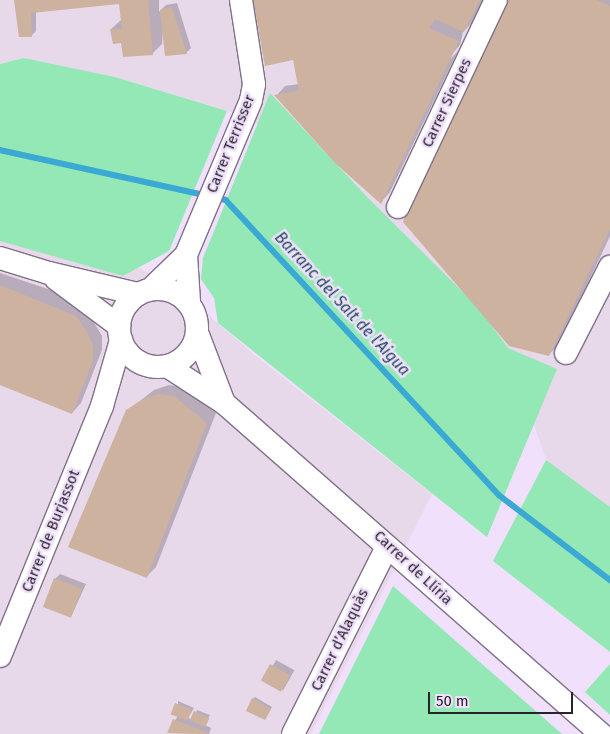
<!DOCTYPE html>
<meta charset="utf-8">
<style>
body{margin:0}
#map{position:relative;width:610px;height:734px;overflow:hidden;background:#f0e0fc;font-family:"Fira Sans",sans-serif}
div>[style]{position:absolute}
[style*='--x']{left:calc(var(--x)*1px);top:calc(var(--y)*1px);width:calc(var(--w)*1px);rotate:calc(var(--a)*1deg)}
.industrial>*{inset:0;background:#e7d8ea}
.green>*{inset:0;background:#94e8b5}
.shadow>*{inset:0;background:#0003;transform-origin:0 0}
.stream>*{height:5.5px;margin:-2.75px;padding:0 2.75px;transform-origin:2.75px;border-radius:2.75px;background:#3aa9d4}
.building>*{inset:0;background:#cdb29f;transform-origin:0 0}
.roads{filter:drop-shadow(1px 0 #807189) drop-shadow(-1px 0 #807189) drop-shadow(0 1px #807189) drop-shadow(0 -1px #807189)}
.street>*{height:22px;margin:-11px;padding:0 11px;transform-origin:11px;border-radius:11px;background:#fff}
.street>.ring{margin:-11px;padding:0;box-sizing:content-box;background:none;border:22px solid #fff;border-radius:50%}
span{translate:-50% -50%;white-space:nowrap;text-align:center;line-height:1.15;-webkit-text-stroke:5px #f0e0fc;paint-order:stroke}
.street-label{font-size:15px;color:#28222c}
.water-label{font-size:16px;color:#1b495b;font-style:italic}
.scale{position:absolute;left:428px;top:692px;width:145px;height:22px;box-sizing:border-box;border:2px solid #28222c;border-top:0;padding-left:6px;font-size:15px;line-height:18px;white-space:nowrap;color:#28222c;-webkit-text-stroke:4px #f0e0fc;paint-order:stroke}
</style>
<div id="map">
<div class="industrial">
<div style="clip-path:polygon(0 0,610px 0,610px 520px,553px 478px,518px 382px,369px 217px,248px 117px,115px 77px,24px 58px,0 64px)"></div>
<div style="clip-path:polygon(0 214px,37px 217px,173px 285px,262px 361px,432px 494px,311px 734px,0 734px)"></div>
</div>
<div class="green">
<div style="clip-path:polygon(24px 58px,115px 77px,227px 111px,169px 251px,123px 276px,0 241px,0 64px)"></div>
<div style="clip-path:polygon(270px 93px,367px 197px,477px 306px,508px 348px,557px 369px,487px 537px,218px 323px,214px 298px,201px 279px,203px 258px)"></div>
<div style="clip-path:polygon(546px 460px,610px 507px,610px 652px,493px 561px)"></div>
<div style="clip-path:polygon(393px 586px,562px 734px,319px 734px)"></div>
<div style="clip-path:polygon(610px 664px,610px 715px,585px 692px)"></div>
</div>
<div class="shadow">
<div style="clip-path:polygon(15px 0,159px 0,159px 12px,166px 5px,177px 3px,191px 48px,186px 53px,163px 29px,162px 44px,152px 54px,122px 42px,111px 29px,121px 20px,120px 3px,36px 11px,36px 31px,31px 36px)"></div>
<div style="clip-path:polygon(255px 0,483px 0,472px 23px,463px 32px,460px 45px,451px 55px,451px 58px,458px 51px,390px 192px,381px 202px,276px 96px,285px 86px,299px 84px,294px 58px)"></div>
<div style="clip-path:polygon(507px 0,610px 0,610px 236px,559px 345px,549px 354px)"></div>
<div style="clip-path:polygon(0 273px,48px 289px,85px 307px,102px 336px,102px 350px,81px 403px,72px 413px,0 383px)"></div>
<div style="clip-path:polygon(169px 385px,184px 387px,216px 413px,156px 567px,146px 577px,127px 411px,154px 390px)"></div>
<div style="clip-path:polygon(60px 574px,86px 584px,71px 617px,55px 579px)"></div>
<div style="left:276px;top:660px;width:21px;height:23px;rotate:29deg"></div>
<div style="clip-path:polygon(255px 697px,272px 707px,265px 719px,253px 699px)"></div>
<div style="clip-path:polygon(178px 701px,194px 708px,188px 718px,192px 719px,197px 710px,210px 715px,205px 725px,211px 728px,209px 734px,169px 733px,178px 715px)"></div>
</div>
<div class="stream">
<div style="--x:0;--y:150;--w:210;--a:12.4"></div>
<div style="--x:214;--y:197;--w:12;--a:14"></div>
<div style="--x:226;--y:200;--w:402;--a:47.2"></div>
<div style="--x:499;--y:495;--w:140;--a:37.4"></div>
</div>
<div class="building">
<div style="clip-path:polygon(14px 0,148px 0,153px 55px,123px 57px,121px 43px,113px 44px,110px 29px,122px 29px,119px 4px,31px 13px,32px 37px,19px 37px)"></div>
<div style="clip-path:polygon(253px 0,480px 0,464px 32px,435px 19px,429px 28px,459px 41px,381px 204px,335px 163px,274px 95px,299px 91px,293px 60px,265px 66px)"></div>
<div style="clip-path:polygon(505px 0,597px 0,610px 6px,610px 229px,549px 356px,509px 346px,403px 222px,410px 200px)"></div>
<div style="clip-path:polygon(172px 7px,187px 54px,165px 56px,160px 10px)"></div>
<div style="clip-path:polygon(0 285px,76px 316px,87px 332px,93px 346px,93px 361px,72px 414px,0 385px)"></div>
<div style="clip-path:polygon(158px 394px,174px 396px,207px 423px,147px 578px,68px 547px,126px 410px,143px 399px)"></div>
<div style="left:54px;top:578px;width:30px;height:31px;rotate:21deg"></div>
<div style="left:270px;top:664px;width:23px;height:19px;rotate:29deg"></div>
<div style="clip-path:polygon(252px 698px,271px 709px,265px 720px,246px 711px)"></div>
<div style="left:175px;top:703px;width:18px;height:12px;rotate:22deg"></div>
<div style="left:194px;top:711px;width:17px;height:10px;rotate:25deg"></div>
<div style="clip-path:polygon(173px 719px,210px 734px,167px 733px)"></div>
</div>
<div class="roads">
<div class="street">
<div style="--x:398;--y:207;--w:229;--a:-64.7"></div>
<div style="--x:186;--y:255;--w:47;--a:86.3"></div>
<div style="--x:0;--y:258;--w:51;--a:17"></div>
<div style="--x:49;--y:273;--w:91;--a:13.3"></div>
<div style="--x:56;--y:279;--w:79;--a:36.7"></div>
<div style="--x:151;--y:289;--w:49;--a:-44.2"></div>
<div style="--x:186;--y:255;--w:168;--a:-67.2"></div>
<div style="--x:251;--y:100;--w:16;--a:-79"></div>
<div style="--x:254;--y:84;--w:85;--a:-98.8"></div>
<div class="ring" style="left:119px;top:289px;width:56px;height:56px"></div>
<div style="--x:198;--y:335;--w:73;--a:69.1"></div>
<div style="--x:566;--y:353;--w:97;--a:-62.9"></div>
<div style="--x:167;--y:366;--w:68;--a:33"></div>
<div style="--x:224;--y:403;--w:502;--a:41.28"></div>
<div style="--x:0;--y:656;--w:270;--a:-67.8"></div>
<div style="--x:102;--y:406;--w:69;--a:-73.9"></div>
<div style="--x:293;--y:734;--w:209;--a:-63.3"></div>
</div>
</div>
<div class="street-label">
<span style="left:447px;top:103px;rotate:-65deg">Carrer Sierpes</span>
<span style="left:231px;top:144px;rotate:-68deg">Carrer Terrisser</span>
<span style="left:51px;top:531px;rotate:-68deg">Carrer de Burjassot</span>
<span style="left:413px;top:568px;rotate:43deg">Carrer de Llíria</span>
<span style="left:340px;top:640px;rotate:-64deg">Carrer d’Alaquàs</span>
</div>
<div class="water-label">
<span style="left:342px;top:304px;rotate:47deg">Barranc del Salt de l'Aigua</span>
</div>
<div class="scale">50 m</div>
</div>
